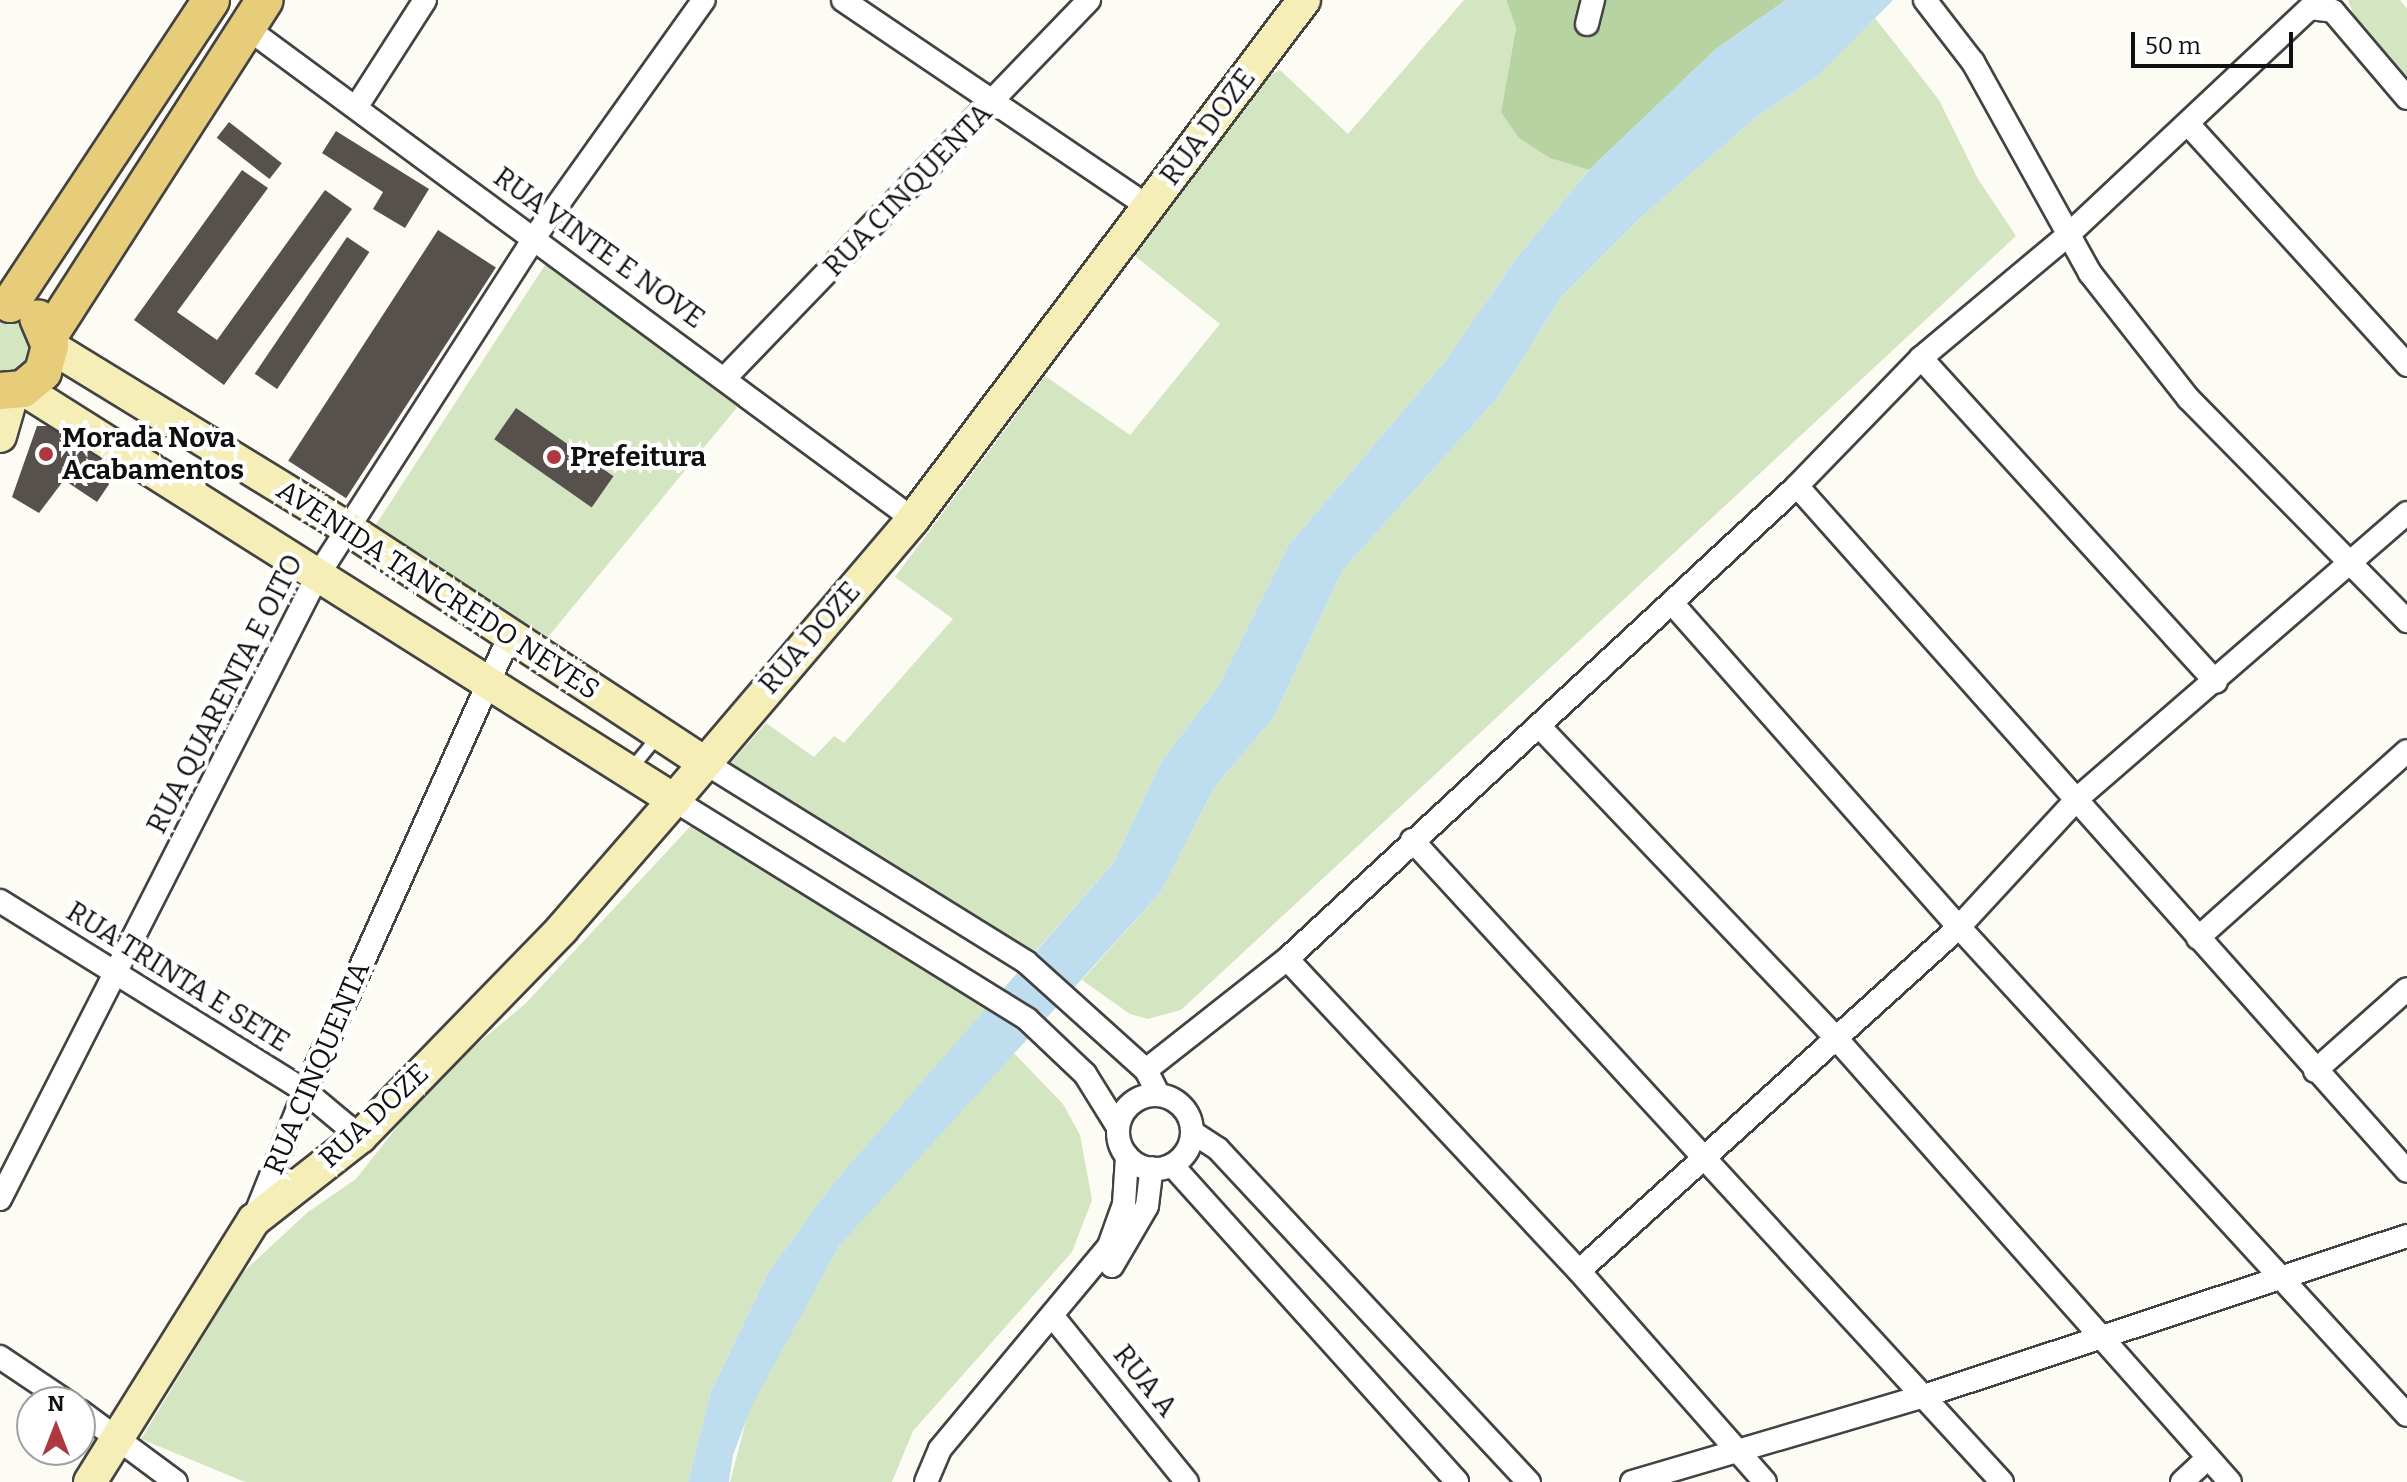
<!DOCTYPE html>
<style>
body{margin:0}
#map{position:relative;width:2407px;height:1482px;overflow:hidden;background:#fdfcf4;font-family:Bitter,serif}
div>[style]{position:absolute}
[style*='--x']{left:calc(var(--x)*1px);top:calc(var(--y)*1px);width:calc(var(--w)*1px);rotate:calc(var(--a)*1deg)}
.green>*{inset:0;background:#d3e5c1}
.forest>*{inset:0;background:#b8d3a2}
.water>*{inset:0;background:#beddef}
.building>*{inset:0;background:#57514d;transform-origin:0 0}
.roads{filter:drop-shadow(2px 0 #434343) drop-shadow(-2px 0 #434343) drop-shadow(0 2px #434343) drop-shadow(0 -2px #434343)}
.lane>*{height:11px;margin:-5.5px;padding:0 5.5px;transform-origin:5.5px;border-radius:5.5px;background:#fff}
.street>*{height:22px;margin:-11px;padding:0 11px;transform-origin:11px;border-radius:11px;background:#fff}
.street>.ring{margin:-11px;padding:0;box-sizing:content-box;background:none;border:22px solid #fff;border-radius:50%}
.secondary>*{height:32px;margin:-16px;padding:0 16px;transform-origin:16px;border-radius:16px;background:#f5eeb7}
.primary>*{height:36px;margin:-18px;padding:0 18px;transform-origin:18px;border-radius:18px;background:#e7cd7a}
.dots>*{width:22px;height:22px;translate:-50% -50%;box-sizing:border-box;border:4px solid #fff;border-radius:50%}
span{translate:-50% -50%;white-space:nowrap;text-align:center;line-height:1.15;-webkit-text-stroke:8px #fff;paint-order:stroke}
.street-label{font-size:28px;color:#101010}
.poi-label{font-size:28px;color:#101010;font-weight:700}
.left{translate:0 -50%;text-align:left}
.north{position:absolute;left:16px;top:1386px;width:80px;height:80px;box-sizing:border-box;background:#fff;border:2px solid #9f9f9f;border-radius:50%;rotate:0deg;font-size:22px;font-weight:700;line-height:32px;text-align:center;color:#101010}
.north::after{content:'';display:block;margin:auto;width:28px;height:36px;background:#af383e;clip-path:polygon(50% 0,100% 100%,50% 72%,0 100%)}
.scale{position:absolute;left:2131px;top:32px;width:162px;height:36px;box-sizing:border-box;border:4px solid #101010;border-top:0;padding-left:10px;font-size:24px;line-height:28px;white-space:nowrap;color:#101010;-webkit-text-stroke:6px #fff;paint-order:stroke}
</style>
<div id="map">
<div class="green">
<div style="clip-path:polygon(1464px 0,1506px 0,1516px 28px,1501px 112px,1550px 158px,1589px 170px,1514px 261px,1447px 359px,1288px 546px,1219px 685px,1161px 762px,1114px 862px,1026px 962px,722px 773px,766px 723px,814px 757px,834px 736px,844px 743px,953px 619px,895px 577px,1045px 376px,1130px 435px,1220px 324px,1135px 256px,1260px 80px,1280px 70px,1348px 134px)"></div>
<div style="clip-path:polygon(2348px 0,2400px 0,2407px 9px,2407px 81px,2357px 24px)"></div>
<div style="clip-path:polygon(1875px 18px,1939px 100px,1978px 179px,2016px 236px,1181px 1010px,1148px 1019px,1130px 1014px,1082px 980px,1161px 892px,1214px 788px,1274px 717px,1342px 571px,1499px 396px,1562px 296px,1639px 219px,1755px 118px,1818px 76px)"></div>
<div style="clip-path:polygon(547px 262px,739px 405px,548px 637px,375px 526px)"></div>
<div style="clip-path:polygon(18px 321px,29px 326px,36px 368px,0 378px,0 323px)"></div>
<div style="clip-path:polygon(700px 816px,990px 1006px,831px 1186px,768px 1273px,711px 1391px,688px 1482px,245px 1482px,141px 1439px,242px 1273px,308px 1212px,356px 1179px,433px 1081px,525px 1004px)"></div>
<div style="clip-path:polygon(1012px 1051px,1063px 1104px,1080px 1135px,1092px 1200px,1072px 1252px,913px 1431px,892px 1482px,730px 1482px,750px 1405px,839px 1246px)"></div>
</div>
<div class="forest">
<div style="clip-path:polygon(1506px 0,1786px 0,1716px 49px,1589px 170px,1550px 158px,1519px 138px,1501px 112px,1516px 28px)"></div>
</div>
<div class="water">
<div style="clip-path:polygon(1786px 0,1893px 0,1818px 76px,1755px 118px,1639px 219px,1562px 296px,1499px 396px,1342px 571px,1274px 717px,1214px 788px,1161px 892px,839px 1246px,752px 1405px,733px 1455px,729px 1482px,688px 1482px,711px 1391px,768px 1273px,831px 1186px,1114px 862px,1161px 762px,1219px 685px,1288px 546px,1447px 359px,1514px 261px,1589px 170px,1716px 49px)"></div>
</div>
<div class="building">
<div style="left:229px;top:122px;width:67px;height:20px;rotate:38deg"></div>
<div style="clip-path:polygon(336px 131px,429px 189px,405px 228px,373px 209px,383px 192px,322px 153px)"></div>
<div style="clip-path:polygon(242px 170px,268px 188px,177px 312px,217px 340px,325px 190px,352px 209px,224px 385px,134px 320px)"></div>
<div style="left:438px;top:230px;width:69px;height:275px;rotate:33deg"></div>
<div style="left:347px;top:237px;width:27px;height:165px;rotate:34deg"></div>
<div style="left:516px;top:408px;width:119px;height:38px;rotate:35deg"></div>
<div style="clip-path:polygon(37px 426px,48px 426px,118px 471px,97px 502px,64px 480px,39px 513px,12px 497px)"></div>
</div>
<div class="roads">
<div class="lane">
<div style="--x:631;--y:768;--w:43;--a:-50.7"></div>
</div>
<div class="street">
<div style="--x:843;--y:0;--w:367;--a:34.1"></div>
<div style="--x:1925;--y:0;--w:78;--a:52.3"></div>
<div style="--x:1973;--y:62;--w:241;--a:61"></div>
<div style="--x:2090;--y:273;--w:159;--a:51.9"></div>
<div style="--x:2188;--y:398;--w:313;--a:45.5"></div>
<div style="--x:1587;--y:24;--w:25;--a:-76"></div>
<div style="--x:247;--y:28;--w:827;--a:36.4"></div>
<div style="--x:357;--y:106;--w:126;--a:-57.3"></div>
<div style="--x:2188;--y:124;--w:326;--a:47.7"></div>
<div style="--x:1921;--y:358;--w:438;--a:47.7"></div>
<div style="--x:725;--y:378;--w:525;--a:-46.08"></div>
<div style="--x:1797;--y:486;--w:917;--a:48.31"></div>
<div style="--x:1672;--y:603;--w:433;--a:48.5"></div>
<div style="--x:1959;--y:927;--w:662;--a:47.45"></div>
<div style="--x:1539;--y:726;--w:429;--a:46.4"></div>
<div style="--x:1835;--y:1037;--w:595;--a:48.41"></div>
<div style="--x:702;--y:761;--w:381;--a:31.8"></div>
<div style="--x:1026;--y:962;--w:161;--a:42"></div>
<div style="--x:1146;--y:1070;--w:28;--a:63"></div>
<div style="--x:674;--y:800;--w:415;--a:31.8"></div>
<div style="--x:1027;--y:1019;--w:80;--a:43.5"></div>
<div style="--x:1085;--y:1074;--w:62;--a:58.1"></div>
<div style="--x:1412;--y:840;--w:872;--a:47.42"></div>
<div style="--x:0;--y:901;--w:359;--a:31.9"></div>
<div style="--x:305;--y:1091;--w:72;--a:39.9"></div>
<div style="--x:2198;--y:938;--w:280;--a:-41.8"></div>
<div style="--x:1287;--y:959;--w:427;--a:46.9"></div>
<div style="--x:1579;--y:1271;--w:281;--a:48.6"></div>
<div style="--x:1146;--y:1070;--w:179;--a:-38.2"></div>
<div style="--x:1287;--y:959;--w:696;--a:-42.84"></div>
<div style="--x:1797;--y:486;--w:178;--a:-45.9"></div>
<div style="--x:1921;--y:358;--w:192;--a:-39.9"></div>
<div style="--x:2068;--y:235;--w:332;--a:-43.2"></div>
<div style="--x:2310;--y:8;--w:23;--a:7"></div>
<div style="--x:2333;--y:11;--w:114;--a:49.6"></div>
<div style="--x:2315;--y:1071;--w:123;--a:-41.7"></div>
<div class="ring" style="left:1118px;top:1095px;width:52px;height:52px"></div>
<div style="--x:1192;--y:1132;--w:31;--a:33"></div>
<div style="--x:1218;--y:1149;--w:456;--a:47"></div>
<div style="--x:1172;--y:1165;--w:426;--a:48"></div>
<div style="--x:0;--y:1199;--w:700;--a:-63"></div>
<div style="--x:318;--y:575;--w:400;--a:-57.3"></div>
<div style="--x:534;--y:238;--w:292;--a:-54.5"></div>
<div style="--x:254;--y:1218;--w:137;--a:-68.1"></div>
<div style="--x:305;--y:1091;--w:500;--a:-65.8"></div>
<div style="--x:1112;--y:1266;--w:69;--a:-59.7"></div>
<div style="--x:1147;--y:1206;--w:38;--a:-83"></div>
<div style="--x:1579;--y:1271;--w:513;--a:-42.15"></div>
<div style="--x:1959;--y:927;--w:176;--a:-47.3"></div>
<div style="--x:2078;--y:798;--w:435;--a:-40.9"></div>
<div style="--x:1054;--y:1318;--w:211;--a:51"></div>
<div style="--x:0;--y:1357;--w:81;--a:33.9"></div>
<div style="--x:80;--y:1411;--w:119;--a:36.5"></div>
<div style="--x:926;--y:1482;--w:36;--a:-67"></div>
<div style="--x:940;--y:1449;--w:264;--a:-50.2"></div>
<div style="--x:1109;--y:1246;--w:45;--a:-70.3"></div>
<div style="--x:1124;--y:1204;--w:48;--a:-86.4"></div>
<div style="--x:1632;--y:1482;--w:304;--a:-16.4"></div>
<div style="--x:1924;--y:1396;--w:509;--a:-18.33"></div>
<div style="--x:2182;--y:1482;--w:35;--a:-43"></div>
</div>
<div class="secondary">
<div style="--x:50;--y:346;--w:348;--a:31.5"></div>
<div style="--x:347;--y:528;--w:425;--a:33.3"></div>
<div style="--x:23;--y:389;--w:770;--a:32.27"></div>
<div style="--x:0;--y:436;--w:47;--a:-73.9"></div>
<div style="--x:90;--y:1482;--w:309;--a:-58"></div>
<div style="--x:254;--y:1220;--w:135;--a:-38.1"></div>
<div style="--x:360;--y:1137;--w:290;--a:-45.8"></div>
<div style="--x:562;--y:929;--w:171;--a:-49"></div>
<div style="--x:674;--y:800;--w:369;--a:-49.6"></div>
<div style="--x:913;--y:519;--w:650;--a:-53.01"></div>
</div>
<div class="primary">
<div style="--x:10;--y:304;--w:364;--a:-56.5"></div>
<div style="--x:49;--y:336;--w:399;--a:-57.3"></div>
<div style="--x:0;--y:391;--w:23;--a:-5"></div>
<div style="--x:23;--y:389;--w:26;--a:-40"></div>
<div style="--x:43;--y:372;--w:27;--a:-75"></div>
<div style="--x:50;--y:346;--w:30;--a:-113"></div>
</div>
</div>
<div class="dots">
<div style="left:46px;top:454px;background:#af383e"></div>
<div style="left:554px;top:457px;background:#af383e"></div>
</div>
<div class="street-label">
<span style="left:1208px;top:127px;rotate:-53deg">RUA DOZE</span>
<span style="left:908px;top:190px;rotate:-46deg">RUA CINQUENTA</span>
<span style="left:599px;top:248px;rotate:36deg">RUA VINTE E NOVE</span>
<span style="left:438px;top:590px;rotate:33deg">AVENIDA TANCREDO NEVES</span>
<span style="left:810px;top:638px;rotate:-49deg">RUA DOZE</span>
<span style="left:225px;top:694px;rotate:-63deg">RUA QUARENTA E OITO</span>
<span style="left:178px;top:977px;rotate:32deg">RUA TRINTA E SETE</span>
<span style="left:317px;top:1068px;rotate:-67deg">RUA CINQUENTA</span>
<span style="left:374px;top:1116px;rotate:-43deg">RUA DOZE</span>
<span style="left:1145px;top:1381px;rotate:51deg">RUA A</span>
</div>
<div class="poi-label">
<span class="left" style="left:62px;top:454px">Morada Nova<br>Acabamentos</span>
<span class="left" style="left:570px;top:457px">Prefeitura</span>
</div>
<div class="north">N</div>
<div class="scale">50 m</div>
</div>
